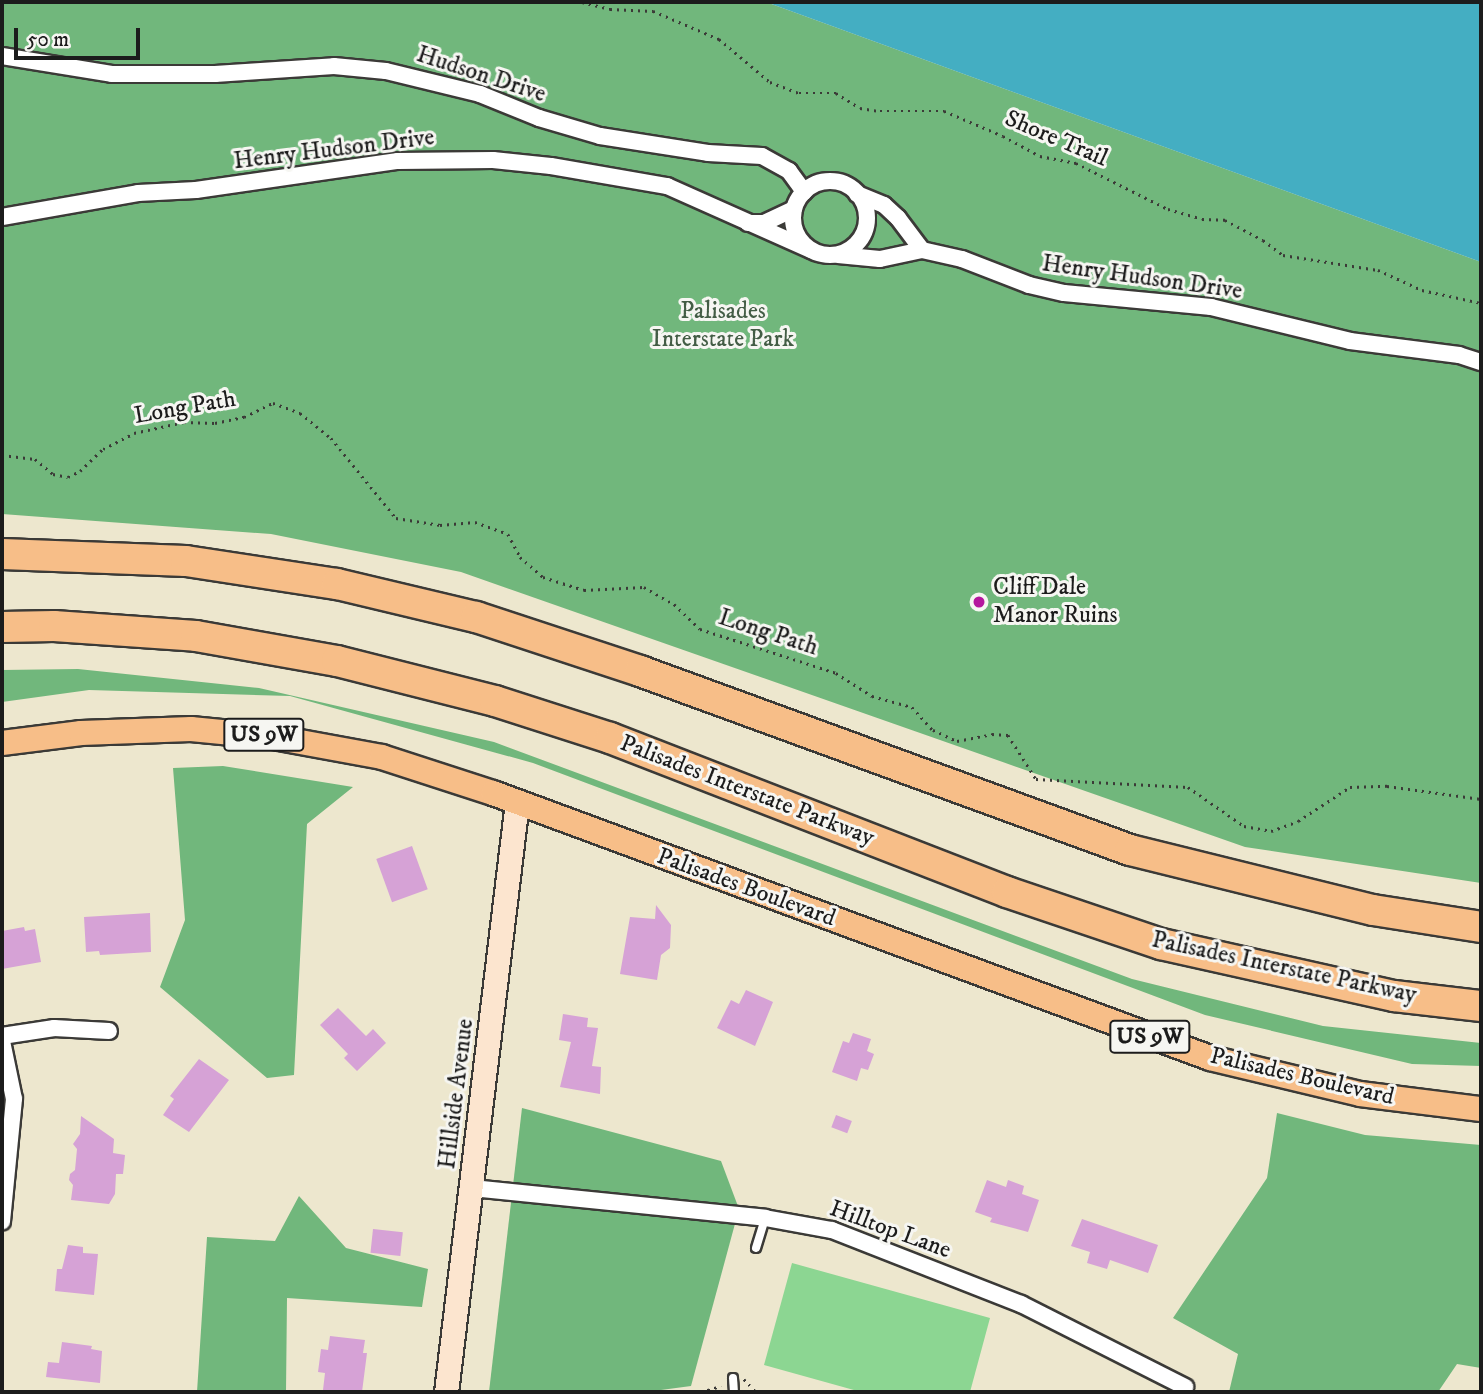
<!DOCTYPE html>
<style>
body{margin:0}
#map{position:relative;width:1483px;height:1394px;overflow:hidden;background:#ede7ce;font-family:"IM FELL DW Pica",serif}
div>[style]{position:absolute}
[style*='--x']{left:calc(var(--x)*1px);top:calc(var(--y)*1px);width:calc(var(--w)*1px);rotate:calc(var(--a)*1deg)}
.green>*{inset:0;background:#8cd692}
.forest>*{inset:0;background:#71b77c}
.water>*{inset:0;background:#44aec2}
.building>*{inset:0;background:#d6a2d6;transform-origin:0 0}
.path>*{height:2.5px;margin-top:-1.25px;transform-origin:0;background:repeating-linear-gradient(90deg,#3b3a37 0 2px,transparent 0 7px)}
.roads{filter:drop-shadow(2px 0 #3b3a37) drop-shadow(-2px 0 #3b3a37) drop-shadow(0 2px #3b3a37) drop-shadow(0 -2px #3b3a37)}
.lane>*{height:8px;margin:-4px;padding:0 4px;transform-origin:4px;border-radius:4px;background:#fff}
.street>*{height:16px;margin:-8px;padding:0 8px;transform-origin:8px;border-radius:8px;background:#fff}
.street>.ring{margin:-8px;padding:0;box-sizing:content-box;background:none;border:16px solid #fff;border-radius:50%}
.secondary>*{height:23px;margin:-11.5px;padding:0 11.5px;transform-origin:11.5px;border-radius:11.5px;background:#fce5cf}
.primary>*{height:24px;margin:-12px;padding:0 12px;transform-origin:12px;border-radius:12px;background:#f7be88}
.highway>*{height:30px;margin:-15px;padding:0 15px;transform-origin:15px;border-radius:15px;background:#f7be88}
.dots>*{width:19px;height:19px;translate:-50% -50%;box-sizing:border-box;border:4px solid #f6f6f2;border-radius:50%}
span{translate:-50% -50%;white-space:nowrap;text-align:center;line-height:1.15;-webkit-text-stroke:6px #f6f6f2;paint-order:stroke}
.shield-label span{padding:2px 5px;background:#f6f6f2;border:2px solid;border-radius:5px;-webkit-text-stroke-width:0}
.shield-label{font-size:23px;color:#1c1c1c;font-weight:700}
.street-label{font-size:24px;color:#1c1c1c}
.park-label{font-size:24px;color:#435d45}
.poi-label{font-size:24px;color:#1c1c1c}
.left{translate:0 -50%;text-align:left}
.frame{position:absolute;inset:0;border:4px solid #1c1c1c;pointer-events:none}
.scale{position:absolute;left:14px;top:28px;width:126px;height:32px;box-sizing:border-box;border:4px solid #1c1c1c;border-top:0;padding-left:9px;font-size:21px;line-height:24px;white-space:nowrap;color:#1c1c1c;-webkit-text-stroke:5px #f6f6f2;paint-order:stroke}
</style>
<div id="map">
<div class="green">
<div style="clip-path:polygon(792px 1263px,990px 1318px,970px 1392px,861px 1392px,764px 1365px)"></div>
</div>
<div class="forest">
<div style="clip-path:polygon(2px 2px,766px 2px,1481px 262px,1481px 883px,1245px 847px,461px 572px,271px 534px,2px 514px)"></div>
<div style="clip-path:polygon(78px 669px,259px 688px,494px 742px,1132px 979px,1323px 1026px,1481px 1043px,1481px 1066px,1412px 1064px,1205px 1015px,533px 763px,290px 696px,89px 690px,2px 702px,2px 670px)"></div>
<div style="clip-path:polygon(223px 766px,353px 787px,307px 824px,294px 1075px,267px 1078px,160px 987px,185px 920px,173px 768px)"></div>
<div style="clip-path:polygon(522px 1108px,721px 1161px,739px 1209px,691px 1386px,646px 1392px,489px 1392px)"></div>
<div style="clip-path:polygon(1277px 1113px,1365px 1135px,1481px 1145px,1481px 1368px,1457px 1364px,1438px 1392px,1229px 1392px,1238px 1354px,1173px 1318px,1267px 1178px)"></div>
<div style="clip-path:polygon(299px 1196px,346px 1248px,428px 1269px,422px 1307px,287px 1298px,286px 1392px,197px 1392px,207px 1237px,275px 1241px)"></div>
</div>
<div class="water">
<div style="clip-path:polygon(766px 2px,1481px 2px,1481px 262px)"></div>
</div>
<div class="building">
<div style="left:412px;top:846px;width:46px;height:38px;rotate:70deg"></div>
<div style="clip-path:polygon(656px 905px,671px 925px,670px 948px,661px 955px,657px 980px,620px 974px,630px 917px,655px 919px)"></div>
<div style="clip-path:polygon(150px 913px,151px 952px,100px 955px,99px 951px,86px 952px,84px 917px)"></div>
<div style="clip-path:polygon(24px 927px,25px 931px,35px 929px,41px 962px,2px 969px,2px 931px)"></div>
<div style="clip-path:polygon(746px 990px,773px 1002px,755px 1046px,717px 1028px,731px 1000px,739px 1004px)"></div>
<div style="clip-path:polygon(338px 1008px,366px 1036px,373px 1029px,386px 1043px,357px 1071px,344px 1058px,348px 1054px,320px 1025px)"></div>
<div style="clip-path:polygon(563px 1014px,588px 1018px,587px 1027px,598px 1028px,592px 1066px,601px 1067px,600px 1094px,560px 1087px,571px 1042px,559px 1040px)"></div>
<div style="clip-path:polygon(853px 1033px,871px 1039px,867px 1051px,874px 1054px,868px 1070px,861px 1068px,857px 1081px,832px 1072px,843px 1041px,849px 1043px)"></div>
<div style="clip-path:polygon(199px 1059px,229px 1080px,189px 1132px,163px 1115px,174px 1099px,170px 1096px)"></div>
<div style="left:836px;top:1115px;width:17px;height:13px;rotate:21deg"></div>
<div style="clip-path:polygon(81px 1116px,114px 1139px,113px 1153px,125px 1155px,123px 1174px,116px 1174px,115px 1194px,109px 1204px,71px 1200px,73px 1185px,69px 1180px,70px 1174px,75px 1170px,77px 1149px,73px 1144px,80px 1134px)"></div>
<div style="clip-path:polygon(987px 1180px,1006px 1187px,1008px 1180px,1024px 1186px,1022px 1194px,1039px 1200px,1028px 1232px,990px 1222px,992px 1218px,975px 1212px)"></div>
<div style="clip-path:polygon(1082px 1219px,1158px 1245px,1148px 1273px,1110px 1260px,1107px 1269px,1087px 1263px,1090px 1252px,1071px 1246px)"></div>
<div style="left:373px;top:1229px;width:30px;height:24px;rotate:6deg"></div>
<div style="clip-path:polygon(68px 1245px,83px 1247px,83px 1253px,98px 1254px,94px 1295px,55px 1291px,57px 1269px,62px 1269px)"></div>
<div style="clip-path:polygon(330px 1336px,365px 1340px,363px 1353px,367px 1353px,362px 1392px,323px 1390px,325px 1373px,318px 1372px,321px 1349px,328px 1350px)"></div>
<div style="clip-path:polygon(62px 1342px,92px 1346px,91px 1349px,102px 1351px,100px 1383px,46px 1377px,48px 1362px,59px 1363px)"></div>
</div>
<div class="path">
<div style="--x:291;--y:2;--w:36;--a:0"></div>
<div style="--x:582;--y:2;--w:29;--a:14"></div>
<div style="--x:610;--y:9;--w:43;--a:2.7"></div>
<div style="--x:653;--y:11;--w:72;--a:23"></div>
<div style="--x:719;--y:39;--w:67;--a:40.1"></div>
<div style="--x:770;--y:82;--w:31;--a:21"></div>
<div style="--x:799;--y:93;--w:37;--a:0"></div>
<div style="--x:836;--y:93;--w:28;--a:32"></div>
<div style="--x:860;--y:108;--w:20;--a:9"></div>
<div style="--x:880;--y:111;--w:64;--a:0"></div>
<div style="--x:944;--y:111;--w:64;--a:23"></div>
<div style="--x:1003;--y:136;--w:42;--a:28.4"></div>
<div style="--x:1040;--y:156;--w:37;--a:11"></div>
<div style="--x:1076;--y:163;--w:103;--a:26.6"></div>
<div style="--x:1168;--y:209;--w:35;--a:16"></div>
<div style="--x:1202;--y:219;--w:23;--a:2"></div>
<div style="--x:1225;--y:220;--w:43;--a:27.8"></div>
<div style="--x:1263;--y:240;--w:25;--a:37"></div>
<div style="--x:1283;--y:255;--w:96;--a:9"></div>
<div style="--x:1378;--y:270;--w:48;--a:24.4"></div>
<div style="--x:1422;--y:290;--w:60;--a:12.4"></div>
<div style="--x:2;--y:455;--w:33;--a:7"></div>
<div style="--x:35;--y:459;--w:23;--a:40"></div>
<div style="--x:53;--y:474;--w:15;--a:11"></div>
<div style="--x:68;--y:477;--w:13;--a:-27"></div>
<div style="--x:80;--y:471;--w:32;--a:-44"></div>
<div style="--x:103;--y:449;--w:35;--a:-27"></div>
<div style="--x:134;--y:433;--w:51;--a:-12.4"></div>
<div style="--x:184;--y:422;--w:31;--a:2"></div>
<div style="--x:215;--y:423;--w:30;--a:-12"></div>
<div style="--x:244;--y:417;--w:32;--a:-26"></div>
<div style="--x:273;--y:403;--w:29;--a:20"></div>
<div style="--x:300;--y:413;--w:40;--a:39"></div>
<div style="--x:331;--y:438;--w:103;--a:50.9"></div>
<div style="--x:396;--y:518;--w:45;--a:9"></div>
<div style="--x:440;--y:525;--w:35;--a:-5"></div>
<div style="--x:475;--y:522;--w:35;--a:20"></div>
<div style="--x:508;--y:534;--w:26;--a:62"></div>
<div style="--x:520;--y:557;--w:30;--a:41"></div>
<div style="--x:543;--y:577;--w:43;--a:17.6"></div>
<div style="--x:584;--y:590;--w:60;--a:-2.9"></div>
<div style="--x:644;--y:587;--w:34;--a:30"></div>
<div style="--x:674;--y:604;--w:36;--a:44"></div>
<div style="--x:700;--y:629;--w:143;--a:17.9"></div>
<div style="--x:836;--y:673;--w:43;--a:32.6"></div>
<div style="--x:872;--y:696;--w:41;--a:15.4"></div>
<div style="--x:912;--y:707;--w:31;--a:48"></div>
<div style="--x:933;--y:730;--w:26;--a:25"></div>
<div style="--x:957;--y:741;--w:36;--a:-11"></div>
<div style="--x:992;--y:734;--w:16;--a:4"></div>
<div style="--x:1008;--y:735;--w:52;--a:57.5"></div>
<div style="--x:1036;--y:779;--w:152;--a:3"></div>
<div style="--x:1188;--y:787;--w:68;--a:34.9"></div>
<div style="--x:1244;--y:826;--w:27;--a:10"></div>
<div style="--x:1271;--y:831;--w:29;--a:-20"></div>
<div style="--x:1298;--y:821;--w:62;--a:-33.2"></div>
<div style="--x:1350;--y:787;--w:37;--a:-2"></div>
<div style="--x:1387;--y:786;--w:95;--a:7.9"></div>
<div style="--x:744;--y:1379;--w:18;--a:47"></div>
<div style="--x:701;--y:1392;--w:21;--a:-17"></div>
</div>
<div class="roads">
<div class="lane">
<div style="--x:756;--y:1248;--w:31;--a:-73"></div>
<div style="--x:733;--y:1378;--w:14;--a:86"></div>
</div>
<div class="street">
<div style="--x:2;--y:56;--w:111;--a:9.3"></div>
<div style="--x:112;--y:74;--w:103;--a:0"></div>
<div style="--x:215;--y:74;--w:119;--a:-3.8"></div>
<div style="--x:334;--y:66;--w:52;--a:5.5"></div>
<div style="--x:386;--y:71;--w:97;--a:13.7"></div>
<div style="--x:480;--y:94;--w:64;--a:22.1"></div>
<div style="--x:539;--y:118;--w:64;--a:16.4"></div>
<div style="--x:600;--y:136;--w:109;--a:8.9"></div>
<div style="--x:708;--y:153;--w:54;--a:3.2"></div>
<div style="--x:762;--y:156;--w:31;--a:29"></div>
<div style="--x:789;--y:171;--w:26;--a:54"></div>
<div class="ring" style="left:793px;top:181px;width:58px;height:58px"></div>
<div style="--x:857;--y:194;--w:29;--a:22"></div>
<div style="--x:884;--y:205;--w:19;--a:43"></div>
<div style="--x:898;--y:218;--w:40;--a:53"></div>
<div style="--x:2;--y:217;--w:138;--a:-10"></div>
<div style="--x:138;--y:193;--w:58;--a:-3"></div>
<div style="--x:196;--y:190;--w:204;--a:-8.2"></div>
<div style="--x:398;--y:161;--w:95;--a:-0.6"></div>
<div style="--x:493;--y:160;--w:58;--a:5.9"></div>
<div style="--x:551;--y:166;--w:118;--a:9.8"></div>
<div style="--x:667;--y:186;--w:158;--a:24"></div>
<div style="--x:748;--y:223;--w:16;--a:0"></div>
<div style="--x:764;--y:223;--w:33;--a:-25"></div>
<div style="--x:838;--y:255;--w:42;--a:5.4"></div>
<div style="--x:880;--y:259;--w:43;--a:-12.1"></div>
<div style="--x:922;--y:250;--w:41;--a:12.7"></div>
<div style="--x:962;--y:259;--w:72;--a:21.2"></div>
<div style="--x:1029;--y:285;--w:36;--a:13"></div>
<div style="--x:1064;--y:293;--w:148;--a:5.4"></div>
<div style="--x:1211;--y:307;--w:143;--a:13.7"></div>
<div style="--x:1350;--y:341;--w:110;--a:7.3"></div>
<div style="--x:1459;--y:355;--w:23;--a:18"></div>
<div style="--x:2;--y:1036;--w:53;--a:-8.7"></div>
<div style="--x:54;--y:1028;--w:55;--a:3.1"></div>
<div style="--x:2;--y:1041;--w:59;--a:78.3"></div>
<div style="--x:14;--y:1099;--w:123;--a:95.6"></div>
<div style="--x:472;--y:1188;--w:295;--a:5.8"></div>
<div style="--x:765;--y:1218;--w:68;--a:10.2"></div>
<div style="--x:832;--y:1230;--w:203;--a:21.4"></div>
<div style="--x:1021;--y:1304;--w:184;--a:26.8"></div>
</div>
<div class="secondary">
<div style="--x:446;--y:1392;--w:594;--a:-83.14"></div>
</div>
<div class="primary">
<div style="--x:2;--y:743;--w:80;--a:-7.2"></div>
<div style="--x:81;--y:733;--w:110;--a:-2.1"></div>
<div style="--x:191;--y:729;--w:82;--a:5.6"></div>
<div style="--x:273;--y:737;--w:111;--a:10.4"></div>
<div style="--x:382;--y:757;--w:117;--a:18"></div>
<div style="--x:493;--y:793;--w:764;--a:20.28"></div>
<div style="--x:1210;--y:1058;--w:154;--a:13.5"></div>
<div style="--x:1360;--y:1094;--w:122;--a:7.1"></div>
</div>
<div class="highway">
<div style="--x:2;--y:554;--w:184;--a:2.2"></div>
<div style="--x:186;--y:561;--w:153;--a:8.7"></div>
<div style="--x:337;--y:584;--w:143;--a:13.4"></div>
<div style="--x:476;--y:617;--w:173;--a:18.2"></div>
<div style="--x:640;--y:671;--w:522;--a:20.07"></div>
<div style="--x:1130;--y:850;--w:250;--a:13.9"></div>
<div style="--x:1373;--y:910;--w:109;--a:8.9"></div>
<div style="--x:2;--y:627;--w:52;--a:-1.1"></div>
<div style="--x:54;--y:626;--w:142;--a:4"></div>
<div style="--x:196;--y:636;--w:143;--a:10.1"></div>
<div style="--x:337;--y:661;--w:163;--a:14.2"></div>
<div style="--x:495;--y:701;--w:121;--a:17.8"></div>
<div style="--x:610;--y:738;--w:426;--a:21.2"></div>
<div style="--x:1007;--y:892;--w:163;--a:18.7"></div>
<div style="--x:1161;--y:944;--w:239;--a:12.6"></div>
<div style="--x:1394;--y:996;--w:88;--a:6.6"></div>
</div>
</div>
<div class="dots">
<div style="left:979px;top:602px;background:#b5179e"></div>
</div>
<div class="shield-label">
<span style="left:264px;top:735px">US 9W</span>
<span style="left:1150px;top:1037px">US 9W</span>
</div>
<div class="street-label">
<span style="left:481px;top:75px;rotate:18deg">Hudson Drive</span>
<span style="left:1056px;top:139px;rotate:23deg">Shore Trail</span>
<span style="left:334px;top:150px;rotate:-7deg">Henry Hudson Drive</span>
<span style="left:1142px;top:278px;rotate:8deg">Henry Hudson Drive</span>
<span style="left:185px;top:408px;rotate:-10deg">Long Path</span>
<span style="left:768px;top:633px;rotate:18deg">Long Path</span>
<span style="left:747px;top:791px;rotate:21deg">Palisades Interstate Parkway</span>
<span style="left:746px;top:888px;rotate:20deg">Palisades Boulevard</span>
<span style="left:1284px;top:968px;rotate:12deg">Palisades Interstate Parkway</span>
<span style="left:1302px;top:1077px;rotate:13deg">Palisades Boulevard</span>
<span style="left:457px;top:1094px;rotate:-83deg">Hillside Avenue</span>
<span style="left:890px;top:1230px;rotate:20deg">Hilltop Lane</span>
</div>
<div class="park-label">
<span style="left:723px;top:326px">Palisades<br>Interstate Park</span>
</div>
<div class="poi-label">
<span class="left" style="left:993px;top:602px">Cliff Dale<br>Manor Ruins</span>
</div>
<div class="frame"></div>
<div class="scale">50 m</div>
</div>
